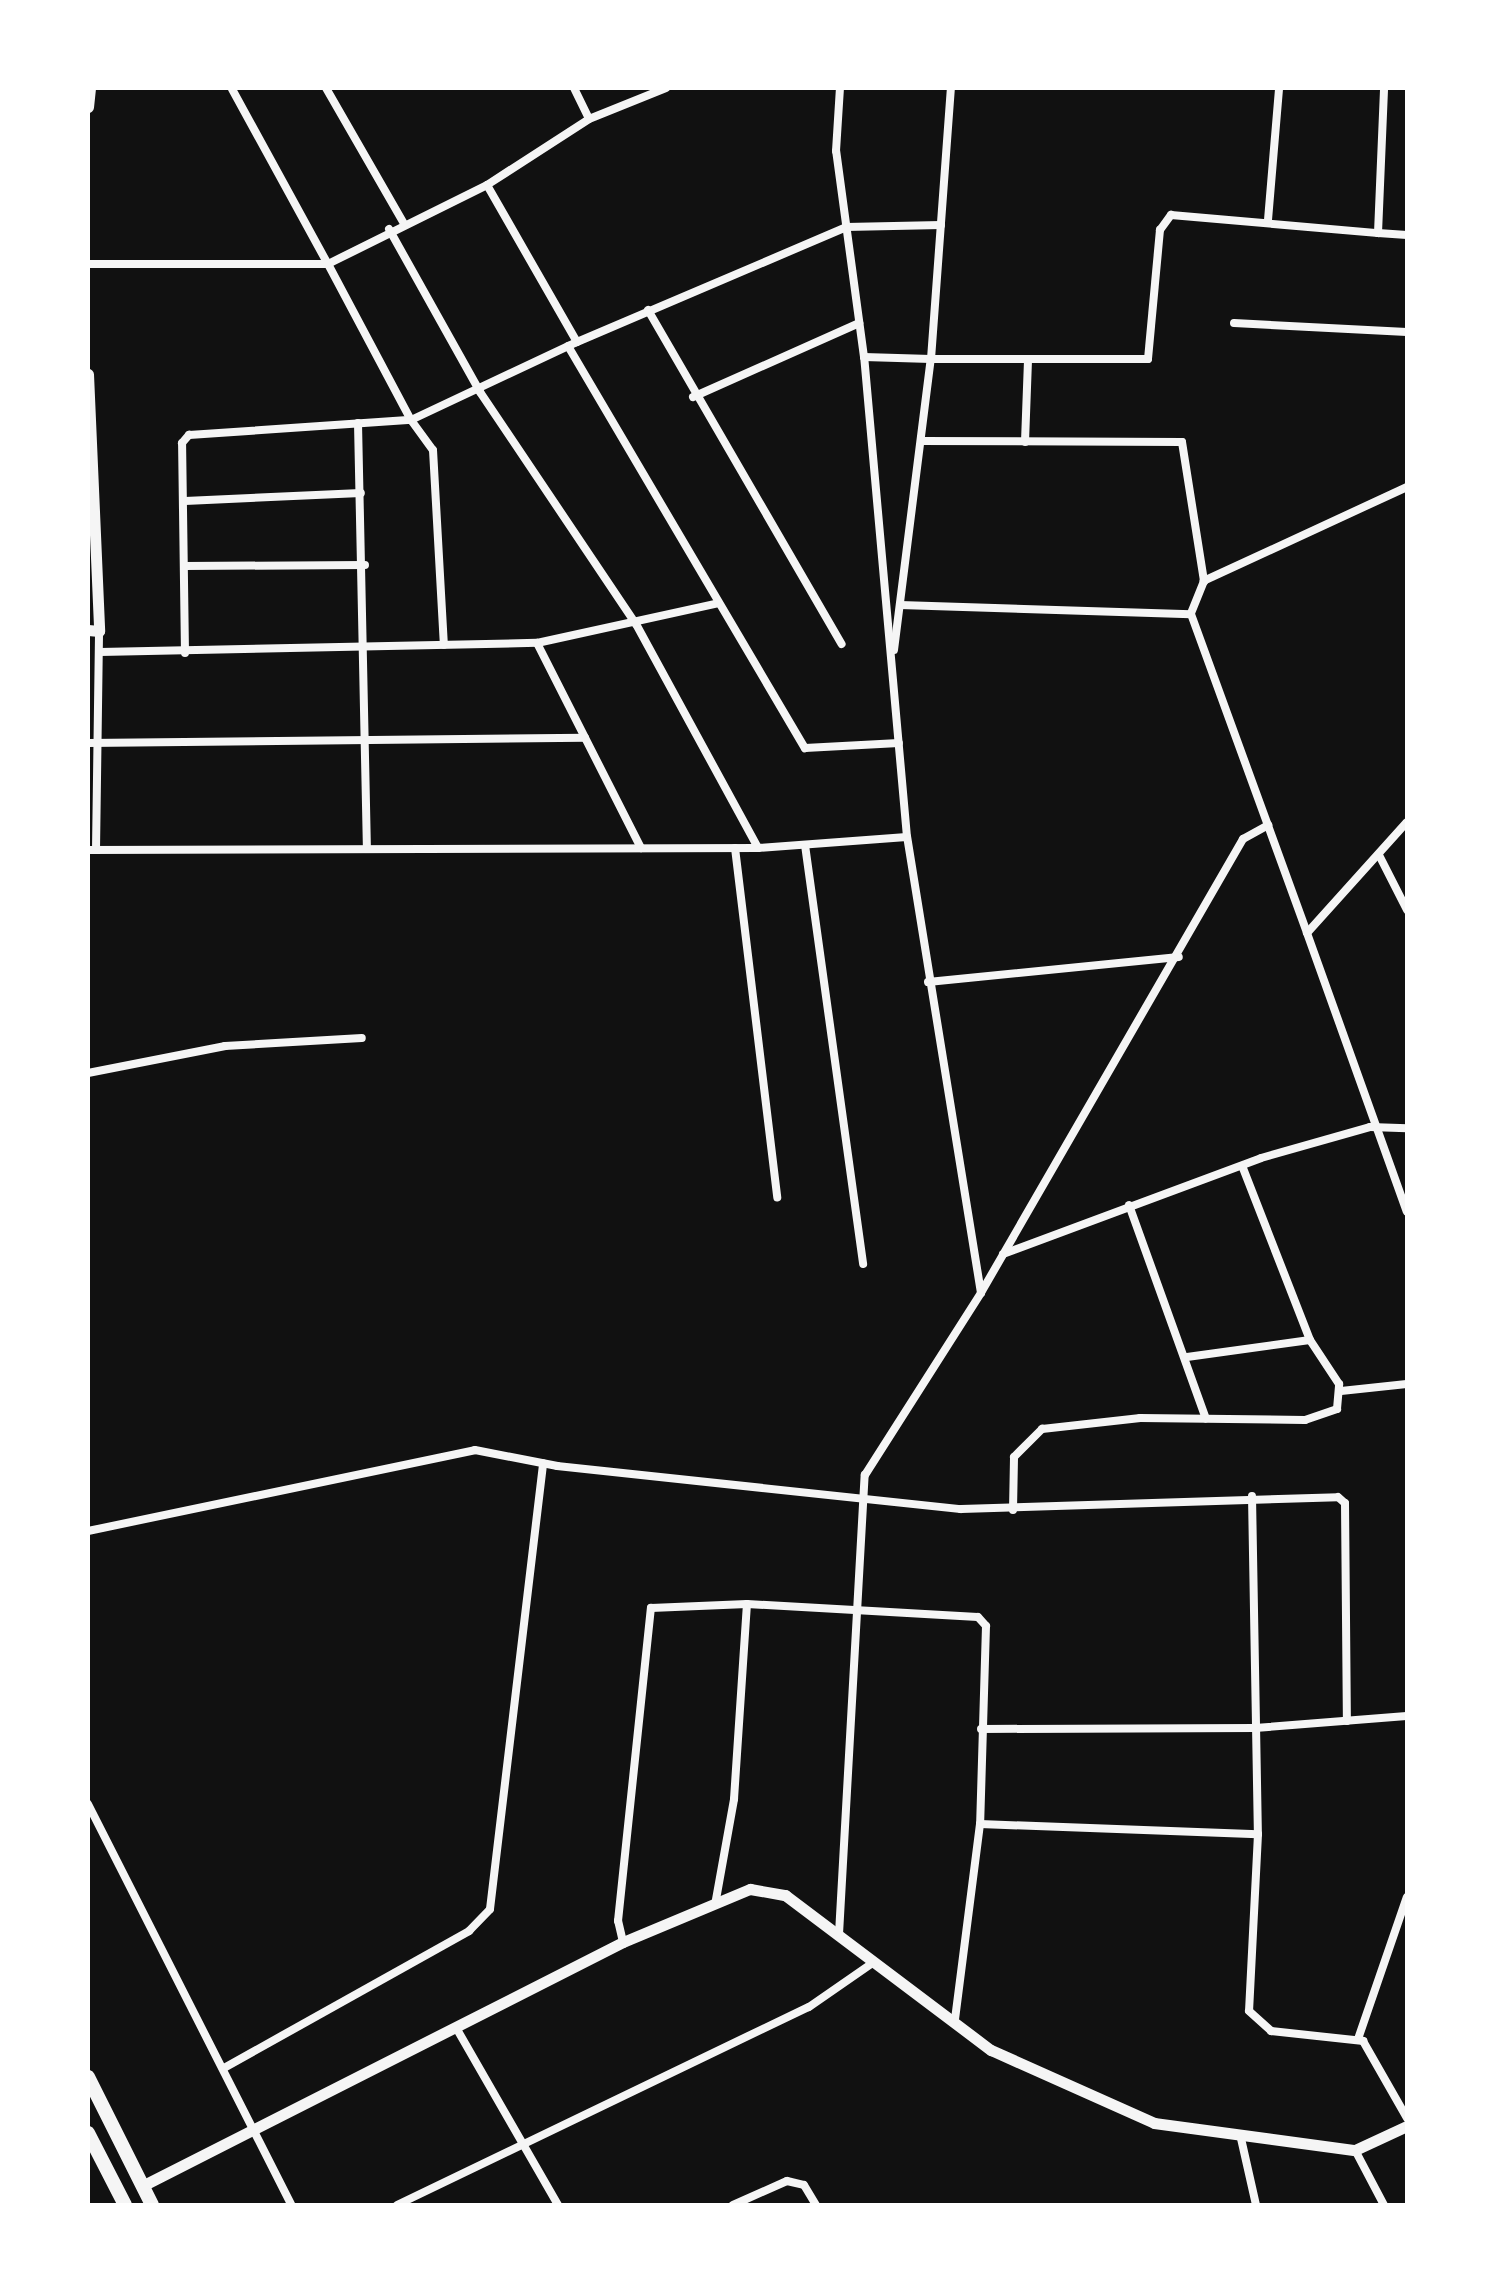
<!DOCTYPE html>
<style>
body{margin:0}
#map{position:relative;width:1495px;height:2293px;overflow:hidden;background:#111;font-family:"DM Sans",sans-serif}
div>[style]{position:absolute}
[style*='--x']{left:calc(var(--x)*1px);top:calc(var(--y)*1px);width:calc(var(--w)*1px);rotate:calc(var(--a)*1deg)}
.minor>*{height:8px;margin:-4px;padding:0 4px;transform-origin:4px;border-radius:4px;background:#f5f5f5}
.tertiary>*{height:11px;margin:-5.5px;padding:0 5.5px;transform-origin:5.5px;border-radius:5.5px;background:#f5f5f5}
.trunk>*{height:14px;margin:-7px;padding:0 7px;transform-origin:7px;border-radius:7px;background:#f5f5f5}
span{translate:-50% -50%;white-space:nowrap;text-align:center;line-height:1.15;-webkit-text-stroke:8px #fff;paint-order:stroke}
.frame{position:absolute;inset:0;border:90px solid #fff;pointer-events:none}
</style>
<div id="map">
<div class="minor">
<div style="--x:326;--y:88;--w:155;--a:60.1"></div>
<div style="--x:574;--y:88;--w:34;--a:64"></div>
<div style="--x:232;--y:89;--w:200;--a:61.3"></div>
<div style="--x:328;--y:264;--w:178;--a:-26.4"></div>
<div style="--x:487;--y:185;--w:181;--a:60.2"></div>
<div style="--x:577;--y:342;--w:293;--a:-23.1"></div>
<div style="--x:846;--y:227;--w:95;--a:-1.2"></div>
<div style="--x:487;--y:185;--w:121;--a:-32.9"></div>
<div style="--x:589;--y:119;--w:83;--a:-21.9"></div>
<div style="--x:1268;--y:220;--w:132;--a:-85.2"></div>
<div style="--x:389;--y:229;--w:187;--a:60.8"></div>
<div style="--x:480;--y:392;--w:280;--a:56.1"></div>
<div style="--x:636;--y:624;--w:255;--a:61.4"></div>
<div style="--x:1378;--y:233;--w:29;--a:4"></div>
<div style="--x:88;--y:264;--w:240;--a:0"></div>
<div style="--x:328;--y:264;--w:177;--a:62"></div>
<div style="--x:411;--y:420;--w:183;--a:-25.2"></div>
<div style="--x:648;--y:310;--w:386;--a:59.9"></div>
<div style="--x:1234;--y:323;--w:173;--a:3"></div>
<div style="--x:568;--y:346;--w:467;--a:59.5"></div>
<div style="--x:805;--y:748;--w:94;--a:-3"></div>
<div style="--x:864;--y:357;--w:67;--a:1.7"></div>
<div style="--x:931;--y:359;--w:272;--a:-85.8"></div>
<div style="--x:693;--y:397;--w:182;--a:-24"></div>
<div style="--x:358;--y:423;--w:425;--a:88.8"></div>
<div style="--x:921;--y:441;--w:261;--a:0.2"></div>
<div style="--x:1182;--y:442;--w:141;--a:81"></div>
<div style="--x:1025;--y:442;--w:83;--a:-87.9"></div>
<div style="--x:1407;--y:487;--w:224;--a:155.2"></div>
<div style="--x:1204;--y:581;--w:35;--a:112"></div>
<div style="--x:1191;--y:614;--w:339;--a:70"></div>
<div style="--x:1307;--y:933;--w:149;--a:-48"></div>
<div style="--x:185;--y:501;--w:176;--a:-2.6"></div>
<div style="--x:184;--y:566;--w:181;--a:-0.3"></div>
<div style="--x:900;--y:605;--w:291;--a:1.8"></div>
<div style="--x:537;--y:643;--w:186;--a:-12.4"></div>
<div style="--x:894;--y:650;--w:293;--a:-82.8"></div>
<div style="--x:931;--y:359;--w:217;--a:0"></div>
<div style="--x:1148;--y:359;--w:130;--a:-84.7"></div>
<div style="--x:1160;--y:230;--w:19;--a:-54"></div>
<div style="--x:1171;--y:215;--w:208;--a:5"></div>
<div style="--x:1378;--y:233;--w:145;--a:-87.6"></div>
<div style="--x:100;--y:652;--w:437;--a:-1.2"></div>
<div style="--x:537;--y:643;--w:230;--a:63.1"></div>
<div style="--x:185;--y:653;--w:210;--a:-90.8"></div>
<div style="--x:182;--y:443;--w:11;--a:-49"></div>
<div style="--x:189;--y:435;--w:223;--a:-3.9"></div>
<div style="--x:411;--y:420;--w:37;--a:54"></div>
<div style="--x:433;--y:450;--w:195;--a:86.8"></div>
<div style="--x:88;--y:743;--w:497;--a:-0.6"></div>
<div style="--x:805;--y:845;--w:423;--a:82.1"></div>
<div style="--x:735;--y:848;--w:352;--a:83.1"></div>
<div style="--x:88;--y:850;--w:670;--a:-0.17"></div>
<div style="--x:758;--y:848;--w:149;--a:-4.2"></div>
<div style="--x:96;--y:850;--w:219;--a:-89.2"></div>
<div style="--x:1379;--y:855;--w:62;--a:63"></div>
<div style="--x:1307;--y:933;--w:296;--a:70.3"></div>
<div style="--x:928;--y:982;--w:252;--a:-5.7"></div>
<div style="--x:88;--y:1073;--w:140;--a:-11.1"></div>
<div style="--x:225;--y:1046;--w:137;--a:-3.3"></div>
<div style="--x:1129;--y:1205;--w:227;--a:70.2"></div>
<div style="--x:1003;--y:1254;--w:275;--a:-20.4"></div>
<div style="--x:1261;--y:1158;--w:113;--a:-15.9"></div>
<div style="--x:1370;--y:1127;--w:37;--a:2"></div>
<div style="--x:982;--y:1291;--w:522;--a:-60"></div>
<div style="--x:1243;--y:839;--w:29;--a:-29"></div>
<div style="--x:1187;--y:1357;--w:124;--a:-7.9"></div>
<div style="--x:1341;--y:1391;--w:66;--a:-6.1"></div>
<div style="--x:1252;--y:1496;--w:338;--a:89"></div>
<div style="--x:1258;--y:1834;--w:177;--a:92.9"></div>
<div style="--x:1249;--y:2011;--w:30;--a:42"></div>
<div style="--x:1271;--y:2031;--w:93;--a:6.2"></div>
<div style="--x:1363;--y:2041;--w:89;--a:60.3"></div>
<div style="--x:1013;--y:1510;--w:53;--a:-88.9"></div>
<div style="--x:1014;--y:1457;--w:40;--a:-45"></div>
<div style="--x:1042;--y:1429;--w:99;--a:-6.4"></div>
<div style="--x:1140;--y:1418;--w:165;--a:0.7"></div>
<div style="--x:1305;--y:1420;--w:34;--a:-19"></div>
<div style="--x:1337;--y:1409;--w:25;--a:-85"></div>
<div style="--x:1339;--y:1384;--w:53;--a:-123.4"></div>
<div style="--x:1310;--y:1340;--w:187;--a:-111.3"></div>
<div style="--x:88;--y:1531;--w:395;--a:-11.8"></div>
<div style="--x:475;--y:1450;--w:84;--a:11"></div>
<div style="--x:557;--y:1466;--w:406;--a:6.1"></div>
<div style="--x:961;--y:1509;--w:377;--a:-1.8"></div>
<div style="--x:1338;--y:1497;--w:9;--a:41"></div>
<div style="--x:1345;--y:1503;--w:218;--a:89.5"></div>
<div style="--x:981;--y:1729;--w:274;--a:-0.2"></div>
<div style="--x:1255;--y:1728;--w:152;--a:-4.5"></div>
<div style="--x:88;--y:1804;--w:449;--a:63.1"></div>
<div style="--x:980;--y:1824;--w:278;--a:2.1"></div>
<div style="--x:715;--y:1905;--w:108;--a:-79.8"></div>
<div style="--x:734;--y:1799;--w:195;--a:-86.2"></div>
<div style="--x:839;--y:1934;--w:460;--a:-86.8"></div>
<div style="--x:865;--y:1475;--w:216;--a:-57.5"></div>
<div style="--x:981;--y:1293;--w:462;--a:-99.2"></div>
<div style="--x:907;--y:837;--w:482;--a:-95.1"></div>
<div style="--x:864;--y:357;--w:208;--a:-97.7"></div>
<div style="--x:836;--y:151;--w:63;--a:-86.4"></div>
<div style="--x:623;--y:1942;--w:22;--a:-103"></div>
<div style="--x:618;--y:1921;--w:315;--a:-84"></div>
<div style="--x:651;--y:1608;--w:96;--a:-2.4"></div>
<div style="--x:747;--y:1604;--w:231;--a:3.2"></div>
<div style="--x:978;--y:1617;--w:12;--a:48"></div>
<div style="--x:986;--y:1626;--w:198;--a:91.7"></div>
<div style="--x:980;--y:1824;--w:197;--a:97.3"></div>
<div style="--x:458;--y:2031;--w:201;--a:60.1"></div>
<div style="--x:1358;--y:2039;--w:150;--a:-71"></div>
<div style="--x:224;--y:2068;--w:281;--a:-29.2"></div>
<div style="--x:469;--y:1931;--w:30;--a:-46"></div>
<div style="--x:490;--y:1909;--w:449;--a:-83.2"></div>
<div style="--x:1240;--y:2134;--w:73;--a:77.3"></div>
<div style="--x:1355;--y:2150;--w:62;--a:62.2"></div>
<div style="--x:397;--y:2205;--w:457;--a:-25.7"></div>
<div style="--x:809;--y:2007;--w:79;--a:-34.7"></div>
<div style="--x:733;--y:2205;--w:59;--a:-24"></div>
<div style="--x:787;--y:2181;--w:17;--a:13"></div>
<div style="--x:804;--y:2185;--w:23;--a:59"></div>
</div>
<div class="tertiary">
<div style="--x:88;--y:107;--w:19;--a:-84"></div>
<div style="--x:88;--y:374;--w:257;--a:87.5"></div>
<div style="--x:99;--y:631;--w:11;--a:-175"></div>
<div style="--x:142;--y:2186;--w:539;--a:-26.9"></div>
<div style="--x:623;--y:1942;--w:138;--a:-22.7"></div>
<div style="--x:750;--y:1889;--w:36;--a:10"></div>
<div style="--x:785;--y:1895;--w:258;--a:37"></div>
<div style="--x:991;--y:2050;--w:179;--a:24.1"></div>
<div style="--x:1154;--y:2123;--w:203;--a:7.7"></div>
<div style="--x:1355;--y:2150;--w:57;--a:-24.8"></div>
</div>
<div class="trunk">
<div style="--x:88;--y:2077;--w:143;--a:63.4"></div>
<div style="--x:88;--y:2133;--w:81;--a:62.8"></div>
</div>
<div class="frame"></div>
</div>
